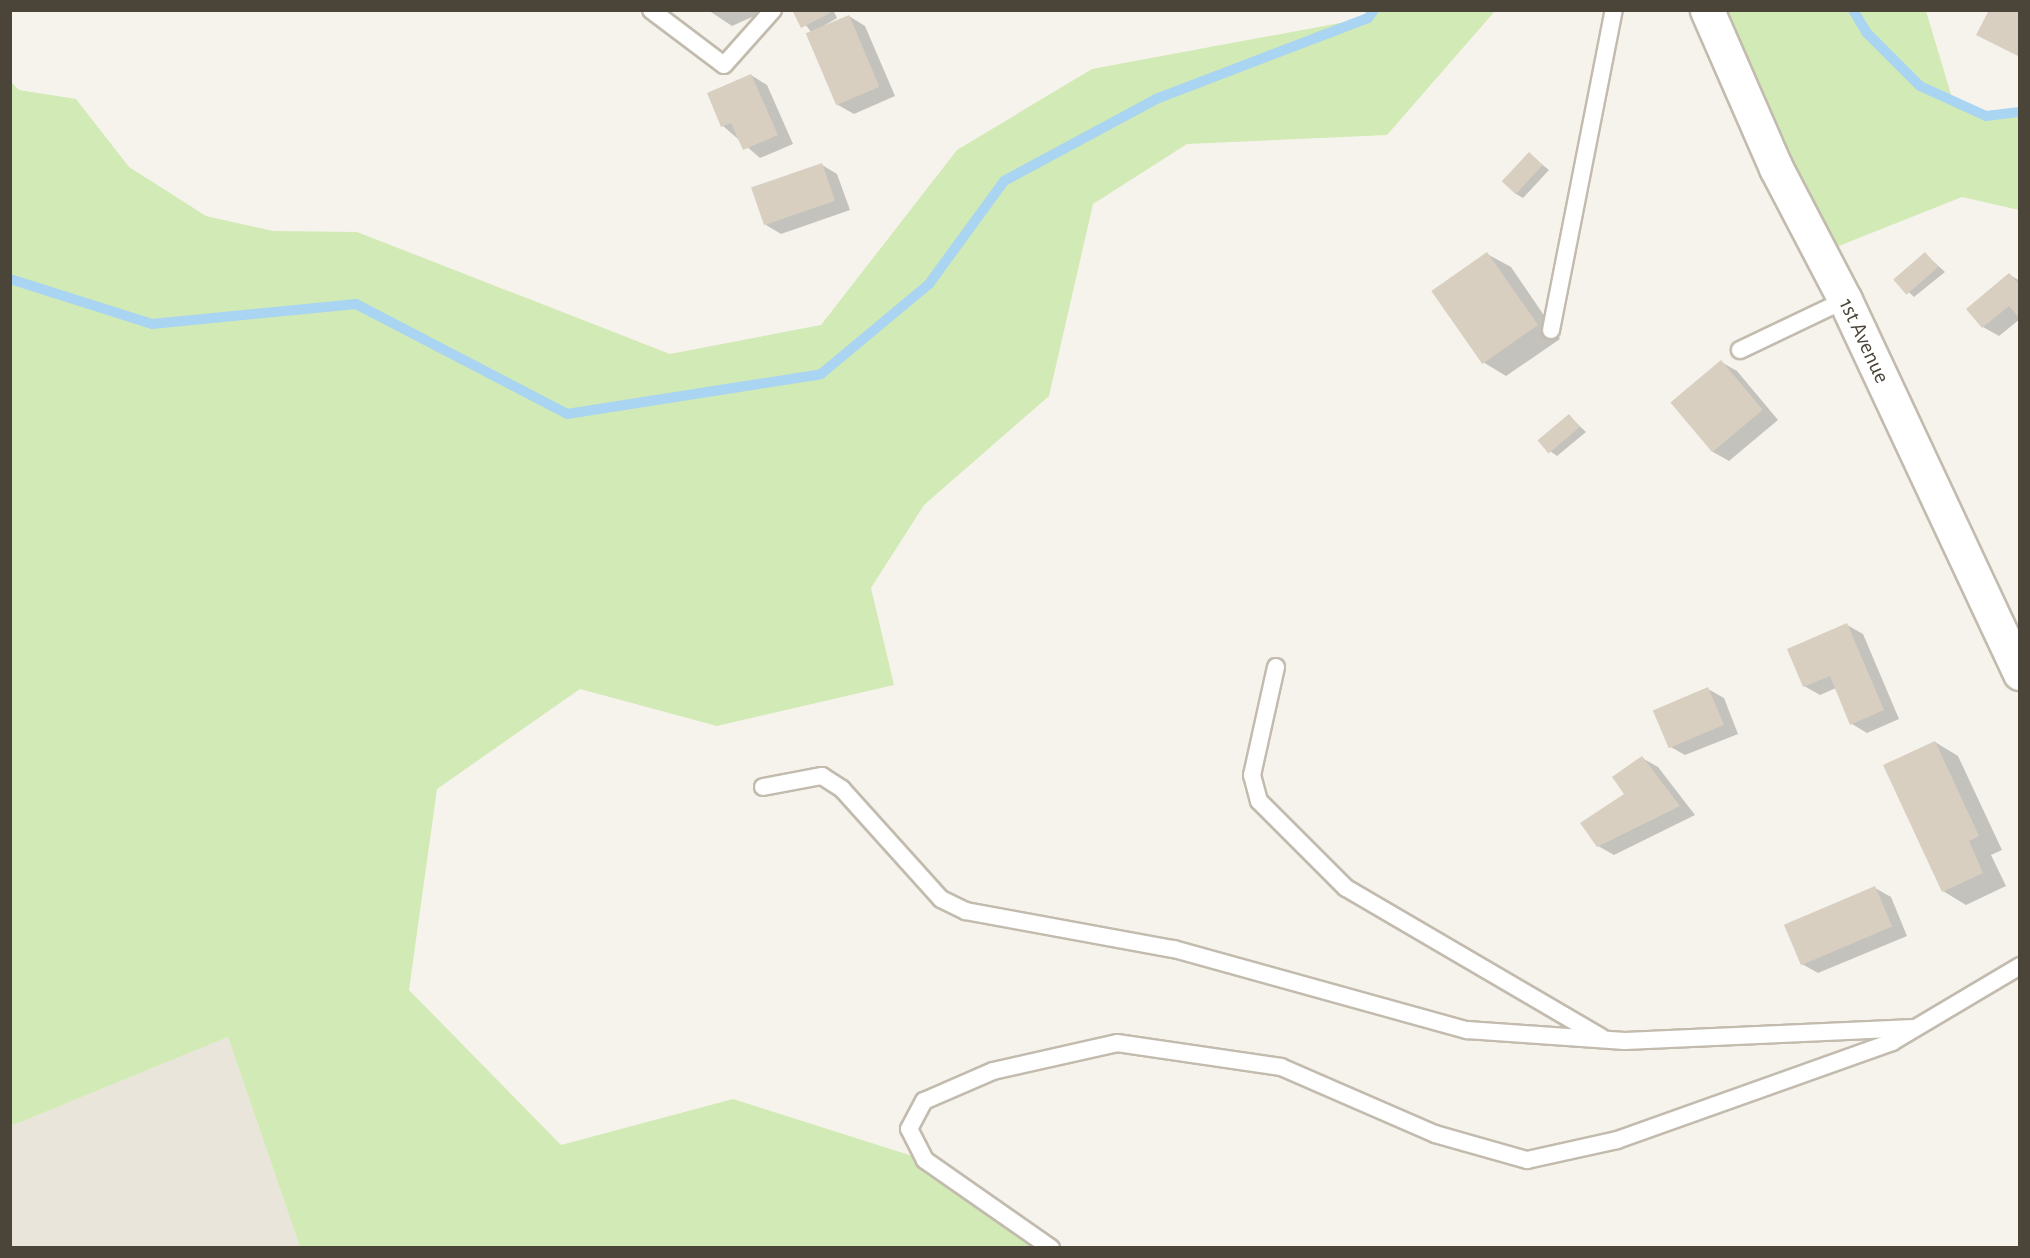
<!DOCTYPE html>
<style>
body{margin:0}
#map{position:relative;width:2030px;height:1258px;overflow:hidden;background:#f6f3ec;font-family:"Alegreya Sans",sans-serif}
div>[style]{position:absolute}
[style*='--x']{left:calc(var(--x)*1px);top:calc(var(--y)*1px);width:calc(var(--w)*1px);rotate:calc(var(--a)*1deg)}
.residential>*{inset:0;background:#eae5da}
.green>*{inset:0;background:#d2eab5}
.shadow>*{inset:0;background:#0003}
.stream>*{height:10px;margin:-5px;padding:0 5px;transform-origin:5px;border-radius:5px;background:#a9d4f2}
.building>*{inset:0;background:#d8cfc1;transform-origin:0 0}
.roads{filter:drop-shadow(2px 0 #c2bbae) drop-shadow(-2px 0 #c2bbae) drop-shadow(0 2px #c2bbae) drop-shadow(0 -2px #c2bbae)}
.service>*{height:16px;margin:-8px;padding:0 8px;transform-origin:8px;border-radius:8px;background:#fff}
.minor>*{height:33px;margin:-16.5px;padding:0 16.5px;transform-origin:16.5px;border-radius:16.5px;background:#fff}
span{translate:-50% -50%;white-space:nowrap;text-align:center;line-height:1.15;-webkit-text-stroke:4.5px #fff;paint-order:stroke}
.street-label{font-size:22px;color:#4b4439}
.frame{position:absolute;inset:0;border:12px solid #4b4439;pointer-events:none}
</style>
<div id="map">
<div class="residential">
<div style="clip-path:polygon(228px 1037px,300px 1247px,11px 1248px,11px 1126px)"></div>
</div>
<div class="green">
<div style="clip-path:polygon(1372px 11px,1495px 11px,1387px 135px,1187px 144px,1093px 204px,1049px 396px,924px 505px,871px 588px,894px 685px,717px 726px,580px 689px,437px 789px,409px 990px,561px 1145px,733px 1099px,925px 1160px,1051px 1247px,300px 1247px,228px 1037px,11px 1126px,10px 81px,19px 90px,76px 99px,129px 167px,206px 216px,273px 231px,357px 232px,670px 354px,821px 325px,957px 150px,1092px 69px,1367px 18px)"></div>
<div style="clip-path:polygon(1707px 11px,1926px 11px,1953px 101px,1986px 116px,2019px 112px,2019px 210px,1962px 197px,1821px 253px)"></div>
</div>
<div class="shadow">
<div style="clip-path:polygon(708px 10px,768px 10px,732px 26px)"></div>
<div style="clip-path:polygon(794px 10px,833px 10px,837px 18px,817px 30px,849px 16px,865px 26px,895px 96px,854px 114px,838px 105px,812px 33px)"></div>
<div style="clip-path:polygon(751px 75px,767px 85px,793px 144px,760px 158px,723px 126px)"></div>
<div style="clip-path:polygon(1529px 154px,1549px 170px,1523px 198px,1516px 194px)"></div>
<div style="clip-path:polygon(822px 165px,837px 174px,850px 210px,781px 234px,766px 225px)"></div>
<div style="clip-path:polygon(1487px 254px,1511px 267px,1560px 339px,1506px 376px,1483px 362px)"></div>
<div style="clip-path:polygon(1925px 254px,1945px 272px,1914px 297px,1895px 279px)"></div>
<div style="clip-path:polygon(2010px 275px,2020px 281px,2020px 319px,1999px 336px,1983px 327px)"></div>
<div style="clip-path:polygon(1721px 362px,1737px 371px,1778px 420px,1729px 461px,1713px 452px)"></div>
<div style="clip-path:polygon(1569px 416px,1586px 432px,1557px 456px,1550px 451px)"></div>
<div style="clip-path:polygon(1847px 625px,1863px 634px,1899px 719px,1867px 733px,1852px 724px,1836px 688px,1820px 695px,1804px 686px)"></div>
<div style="clip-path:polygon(1708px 689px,1724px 698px,1738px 734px,1685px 755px,1669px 746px)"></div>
<div style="clip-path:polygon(1935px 742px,1958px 756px,2002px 850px,1991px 855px,2006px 886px,1966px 905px,1943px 891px)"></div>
<div style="clip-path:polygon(1642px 758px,1658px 767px,1695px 815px,1614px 855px,1598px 846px)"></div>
<div style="clip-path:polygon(1875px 888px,1891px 897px,1907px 936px,1818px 973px,1802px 964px)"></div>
</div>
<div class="stream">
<div style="--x:1853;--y:10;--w:26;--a:59"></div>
<div style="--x:1866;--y:32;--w:76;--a:45"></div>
<div style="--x:1920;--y:86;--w:72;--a:24.4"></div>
<div style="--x:1986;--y:116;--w:34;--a:-7"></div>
<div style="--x:10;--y:279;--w:149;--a:17.6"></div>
<div style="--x:152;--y:324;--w:205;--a:-5.6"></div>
<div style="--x:356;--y:304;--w:238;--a:27.5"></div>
<div style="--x:567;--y:414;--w:257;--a:-8.9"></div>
<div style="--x:821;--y:374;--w:141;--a:-39.8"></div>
<div style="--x:929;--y:284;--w:127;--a:-53.9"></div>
<div style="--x:1004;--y:181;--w:173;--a:-28.3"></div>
<div style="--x:1156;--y:99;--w:227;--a:-20.9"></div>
<div style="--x:1368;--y:18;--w:10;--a:-53"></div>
</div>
<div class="building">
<div style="clip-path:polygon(792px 10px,829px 10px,830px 13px,801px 28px)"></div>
<div style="clip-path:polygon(1989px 10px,2020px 10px,2020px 57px,1976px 35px)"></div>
<div style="left:849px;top:15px;width:78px;height:47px;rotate:67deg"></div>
<div style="clip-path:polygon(751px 74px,778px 135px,743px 150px,731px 123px,721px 127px,707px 93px)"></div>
<div style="left:1529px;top:152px;width:19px;height:40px;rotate:43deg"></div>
<div style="left:822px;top:163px;width:40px;height:75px;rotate:71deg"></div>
<div style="left:1487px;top:252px;width:89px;height:68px;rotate:55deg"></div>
<div style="left:1925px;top:252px;width:20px;height:42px;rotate:49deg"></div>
<div style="clip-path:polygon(2009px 273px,2020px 285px,2020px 319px,2009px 306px,1982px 328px,1966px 309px)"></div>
<div style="left:1721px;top:360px;width:65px;height:66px;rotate:50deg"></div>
<div style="left:1569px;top:414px;width:17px;height:41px;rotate:50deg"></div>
<div style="clip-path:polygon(1847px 623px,1884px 710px,1850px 725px,1830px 676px,1803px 687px,1787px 649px)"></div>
<div style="left:1708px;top:687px;width:41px;height:60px;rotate:67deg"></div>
<div style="clip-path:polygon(1935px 741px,1979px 836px,1969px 841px,1983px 873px,1942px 892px,1883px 765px)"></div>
<div style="clip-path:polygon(1642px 756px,1680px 806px,1597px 847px,1580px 823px,1624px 794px,1612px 777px)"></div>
<div style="left:1875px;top:886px;width:44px;height:99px;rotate:67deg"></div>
</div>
<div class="roads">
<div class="service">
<div style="--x:651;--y:10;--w:91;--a:37"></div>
<div style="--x:724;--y:65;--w:74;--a:-48.3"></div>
<div style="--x:1551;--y:330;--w:326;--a:-78.9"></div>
<div style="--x:1740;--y:350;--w:116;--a:-25.5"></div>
<div style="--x:1276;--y:667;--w:111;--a:102.5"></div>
<div style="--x:1252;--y:775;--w:27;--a:75"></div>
<div style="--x:1259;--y:801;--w:123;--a:45"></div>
<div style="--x:1346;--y:888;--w:295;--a:30.3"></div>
<div style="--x:763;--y:787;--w:60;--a:-10.6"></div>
<div style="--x:822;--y:776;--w:24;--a:33"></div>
<div style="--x:842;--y:789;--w:148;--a:48"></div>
<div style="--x:941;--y:899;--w:28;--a:26"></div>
<div style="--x:966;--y:911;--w:211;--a:10.4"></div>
<div style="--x:1174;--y:949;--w:304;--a:15.5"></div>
<div style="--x:1467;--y:1030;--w:158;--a:4"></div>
<div style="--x:1625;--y:1041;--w:289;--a:-2.6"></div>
<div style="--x:1051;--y:1248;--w:154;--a:-145.1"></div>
<div style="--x:925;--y:1160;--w:35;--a:-117"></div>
<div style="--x:909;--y:1129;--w:32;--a:-62"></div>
<div style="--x:924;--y:1101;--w:75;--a:-23.5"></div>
<div style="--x:993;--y:1071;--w:127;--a:-12.7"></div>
<div style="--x:1117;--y:1043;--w:166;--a:8.3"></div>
<div style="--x:1281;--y:1067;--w:168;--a:23.5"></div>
<div style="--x:1435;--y:1134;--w:96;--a:15.8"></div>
<div style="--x:1527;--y:1160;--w:92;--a:-12.5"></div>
<div style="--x:1617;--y:1140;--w:292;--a:-19.6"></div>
<div style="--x:1892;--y:1042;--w:149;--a:-30.7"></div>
</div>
<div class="minor">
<div style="--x:1707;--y:10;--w:172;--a:66.4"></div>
<div style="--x:1776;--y:168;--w:149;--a:62.4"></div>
<div style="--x:1845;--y:300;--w:412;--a:64.9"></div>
</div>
</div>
<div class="street-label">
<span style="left:1864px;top:341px;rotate:65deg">1st Avenue</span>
</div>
<div class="frame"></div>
</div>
